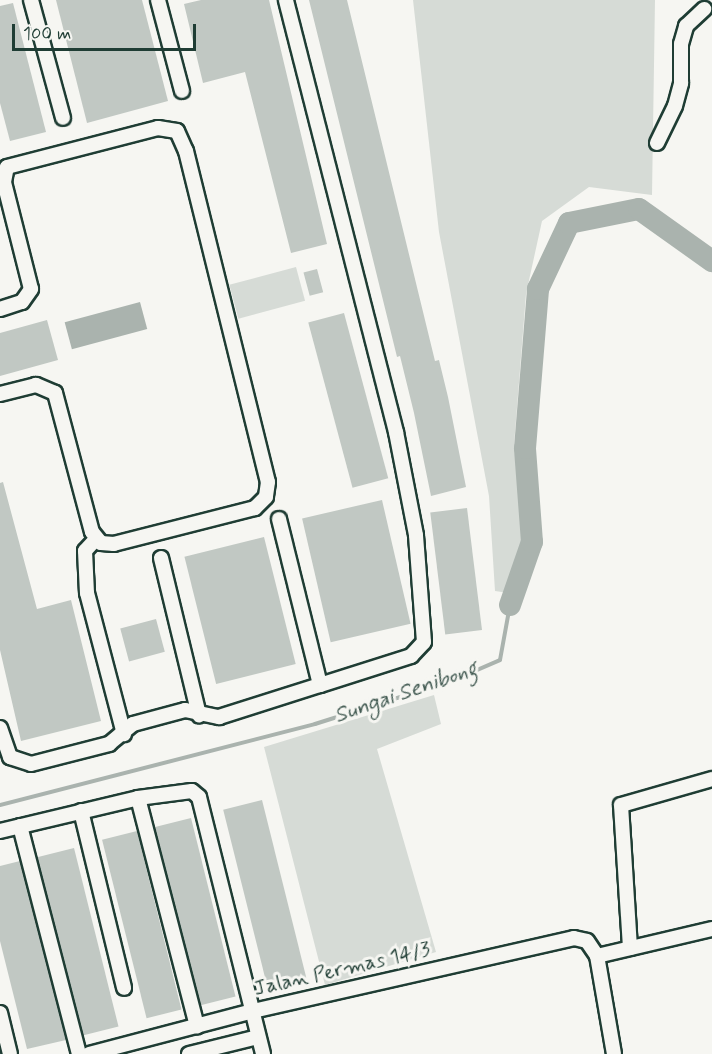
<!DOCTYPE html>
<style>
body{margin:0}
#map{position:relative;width:712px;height:1054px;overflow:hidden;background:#f6f6f2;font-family:Mynerve,sans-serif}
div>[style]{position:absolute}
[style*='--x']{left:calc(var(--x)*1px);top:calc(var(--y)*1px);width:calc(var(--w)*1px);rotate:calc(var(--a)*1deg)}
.green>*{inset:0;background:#d6dbd6;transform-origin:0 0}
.water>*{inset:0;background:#aab3ae;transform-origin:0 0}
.stream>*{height:4px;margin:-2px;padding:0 2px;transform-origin:2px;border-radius:2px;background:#aab3ae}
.river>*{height:22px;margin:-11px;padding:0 11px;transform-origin:11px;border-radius:11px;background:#aab3ae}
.building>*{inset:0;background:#c1c8c3;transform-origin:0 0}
.roads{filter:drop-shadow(2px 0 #1f3d34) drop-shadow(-2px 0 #1f3d34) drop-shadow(0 2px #1f3d34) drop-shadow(0 -2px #1f3d34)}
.minor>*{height:14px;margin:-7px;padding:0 7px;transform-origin:7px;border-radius:7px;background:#f6f6f2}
span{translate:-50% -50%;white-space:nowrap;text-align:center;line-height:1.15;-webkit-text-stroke:6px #f6f6f2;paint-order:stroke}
.street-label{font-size:21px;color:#1f3d34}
.water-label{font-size:22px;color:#425a52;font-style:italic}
.scale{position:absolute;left:12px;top:24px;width:184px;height:27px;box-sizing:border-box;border:3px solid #1f3d34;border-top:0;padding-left:8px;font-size:18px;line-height:21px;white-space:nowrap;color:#1f3d34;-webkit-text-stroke:4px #f6f6f2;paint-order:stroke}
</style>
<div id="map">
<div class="green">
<div style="clip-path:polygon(413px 0,655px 0,652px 195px,589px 187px,542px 221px,526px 294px,514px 445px,524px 542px,509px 593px,495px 591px,489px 496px,439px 232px)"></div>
<div style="left:296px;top:267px;width:35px;height:69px;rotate:75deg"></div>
<div style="clip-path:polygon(434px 695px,441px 724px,377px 749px,436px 952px,325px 985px,264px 747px)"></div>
</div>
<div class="water">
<div style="left:140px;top:302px;width:28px;height:78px;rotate:75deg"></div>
</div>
<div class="stream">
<div style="--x:0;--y:805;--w:325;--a:-14.4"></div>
<div style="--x:315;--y:724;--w:146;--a:-17.6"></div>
<div style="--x:454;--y:680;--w:50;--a:-23.5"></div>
<div style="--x:500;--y:660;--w:56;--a:-79.7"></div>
</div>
<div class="river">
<div style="--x:510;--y:605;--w:67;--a:-70.8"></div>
<div style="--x:532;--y:542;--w:94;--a:-94.3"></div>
<div style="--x:525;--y:448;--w:160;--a:-85.3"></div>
<div style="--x:538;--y:289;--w:73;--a:-64.8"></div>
<div style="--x:569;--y:223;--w:71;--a:-11.3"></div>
<div style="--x:639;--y:209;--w:90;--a:35.5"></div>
</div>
<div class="building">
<div style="clip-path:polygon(56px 0,142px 0,168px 101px,87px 123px)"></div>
<div style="clip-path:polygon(201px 0,269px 0,327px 244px,291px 253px,245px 72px,203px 83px,184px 4px)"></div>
<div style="clip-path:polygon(309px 0,347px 0,435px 361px,439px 360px,448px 397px,466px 487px,431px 496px,414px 413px,400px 356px,397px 357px)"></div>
<div style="clip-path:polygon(13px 3px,46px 132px,10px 141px,0 103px,0 6px)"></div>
<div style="left:317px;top:269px;width:24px;height:14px;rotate:75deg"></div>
<div style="left:344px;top:313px;width:171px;height:37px;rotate:75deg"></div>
<div style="clip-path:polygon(47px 320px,58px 360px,0 376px,0 333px)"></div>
<div style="clip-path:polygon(3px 482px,37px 609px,71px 600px,101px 721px,21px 741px,0 650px,0 483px)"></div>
<div style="left:382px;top:500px;width:127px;height:82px;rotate:77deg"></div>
<div style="left:467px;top:508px;width:123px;height:37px;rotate:83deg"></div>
<div style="left:264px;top:537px;width:131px;height:82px;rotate:76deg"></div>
<div style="left:156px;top:619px;width:34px;height:37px;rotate:75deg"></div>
<div style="left:262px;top:800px;width:183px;height:40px;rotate:76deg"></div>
<div style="left:191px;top:818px;width:184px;height:37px;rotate:76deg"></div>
<div style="left:137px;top:831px;width:184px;height:36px;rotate:76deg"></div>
<div style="left:74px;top:848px;width:184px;height:38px;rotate:76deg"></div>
<div style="clip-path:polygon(20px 861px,66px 1040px,27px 1049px,0 941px,0 866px)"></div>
</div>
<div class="roads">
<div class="minor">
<div style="--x:31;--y:0;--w:122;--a:74.8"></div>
<div style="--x:158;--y:0;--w:94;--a:75.2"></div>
<div style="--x:657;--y:143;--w:41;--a:-64.1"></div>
<div style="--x:675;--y:106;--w:24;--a:-75"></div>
<div style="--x:681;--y:83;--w:39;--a:-90"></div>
<div style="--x:681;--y:44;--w:19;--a:-74"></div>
<div style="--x:686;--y:26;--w:25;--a:-43"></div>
<div style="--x:0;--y:309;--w:23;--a:-18"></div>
<div style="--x:22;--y:302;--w:16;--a:-55"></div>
<div style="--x:31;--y:289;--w:110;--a:-104.2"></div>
<div style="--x:4;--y:182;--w:15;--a:-79"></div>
<div style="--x:7;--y:167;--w:156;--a:-14.5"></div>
<div style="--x:158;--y:128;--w:19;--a:9"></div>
<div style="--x:177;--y:131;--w:22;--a:66"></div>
<div style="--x:186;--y:151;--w:341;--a:76.1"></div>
<div style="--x:268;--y:482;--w:15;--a:98"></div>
<div style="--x:266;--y:497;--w:16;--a:135"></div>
<div style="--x:255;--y:508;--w:146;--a:165.7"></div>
<div style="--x:114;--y:544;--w:13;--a:-176"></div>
<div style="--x:101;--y:543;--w:14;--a:-129"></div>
<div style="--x:92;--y:532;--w:144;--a:-104.9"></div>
<div style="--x:55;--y:393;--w:21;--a:-157"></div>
<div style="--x:36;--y:385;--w:37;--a:166"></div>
<div style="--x:279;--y:519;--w:171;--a:76.1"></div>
<div style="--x:96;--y:539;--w:16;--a:133"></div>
<div style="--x:85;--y:551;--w:42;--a:87.3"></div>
<div style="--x:87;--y:593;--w:146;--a:75.3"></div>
<div style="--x:161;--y:558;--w:162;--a:76.4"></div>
<div style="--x:0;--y:728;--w:31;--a:71"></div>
<div style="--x:10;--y:757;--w:22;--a:18"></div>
<div style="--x:31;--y:764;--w:81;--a:-14.4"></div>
<div style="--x:109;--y:744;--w:31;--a:-40"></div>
<div style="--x:133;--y:724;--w:54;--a:-15.1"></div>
<div style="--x:185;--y:710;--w:35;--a:12"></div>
<div style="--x:219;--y:717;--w:106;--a:-17.6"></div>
<div style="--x:320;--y:685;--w:96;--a:-17.7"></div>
<div style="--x:411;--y:656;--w:19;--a:-47"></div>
<div style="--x:424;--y:642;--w:107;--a:-94.3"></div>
<div style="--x:416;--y:535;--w:105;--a:-101"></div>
<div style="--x:396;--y:432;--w:446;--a:-104.3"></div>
<div style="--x:138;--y:798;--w:236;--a:75.5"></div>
<div style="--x:81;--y:811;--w:182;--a:76.3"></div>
<div style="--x:20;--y:826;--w:236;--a:75.5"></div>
<div style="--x:0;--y:831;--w:142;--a:-13.4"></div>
<div style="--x:138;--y:798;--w:54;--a:-7.4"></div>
<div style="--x:192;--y:791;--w:9;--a:41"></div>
<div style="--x:199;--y:797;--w:265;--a:76"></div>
<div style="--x:630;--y:948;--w:143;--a:-93.6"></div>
<div style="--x:621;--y:805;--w:95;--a:-15.9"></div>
<div style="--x:0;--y:1013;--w:42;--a:76.3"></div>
<div style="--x:89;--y:1054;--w:170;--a:-14.7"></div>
<div style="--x:253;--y:1011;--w:329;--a:-12.8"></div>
<div style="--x:574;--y:938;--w:13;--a:13"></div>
<div style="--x:587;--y:941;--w:18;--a:56"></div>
<div style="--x:189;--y:1054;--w:71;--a:-13.8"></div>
<div style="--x:614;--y:1054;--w:99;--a:-99.8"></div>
<div style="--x:597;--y:956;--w:118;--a:-13.2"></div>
</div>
</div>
<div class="street-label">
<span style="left:342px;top:969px;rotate:-13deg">Jalan Permas 14/3</span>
</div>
<div class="water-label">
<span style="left:406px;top:693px;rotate:-19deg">Sungai Senibong</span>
</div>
<div class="scale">100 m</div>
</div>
